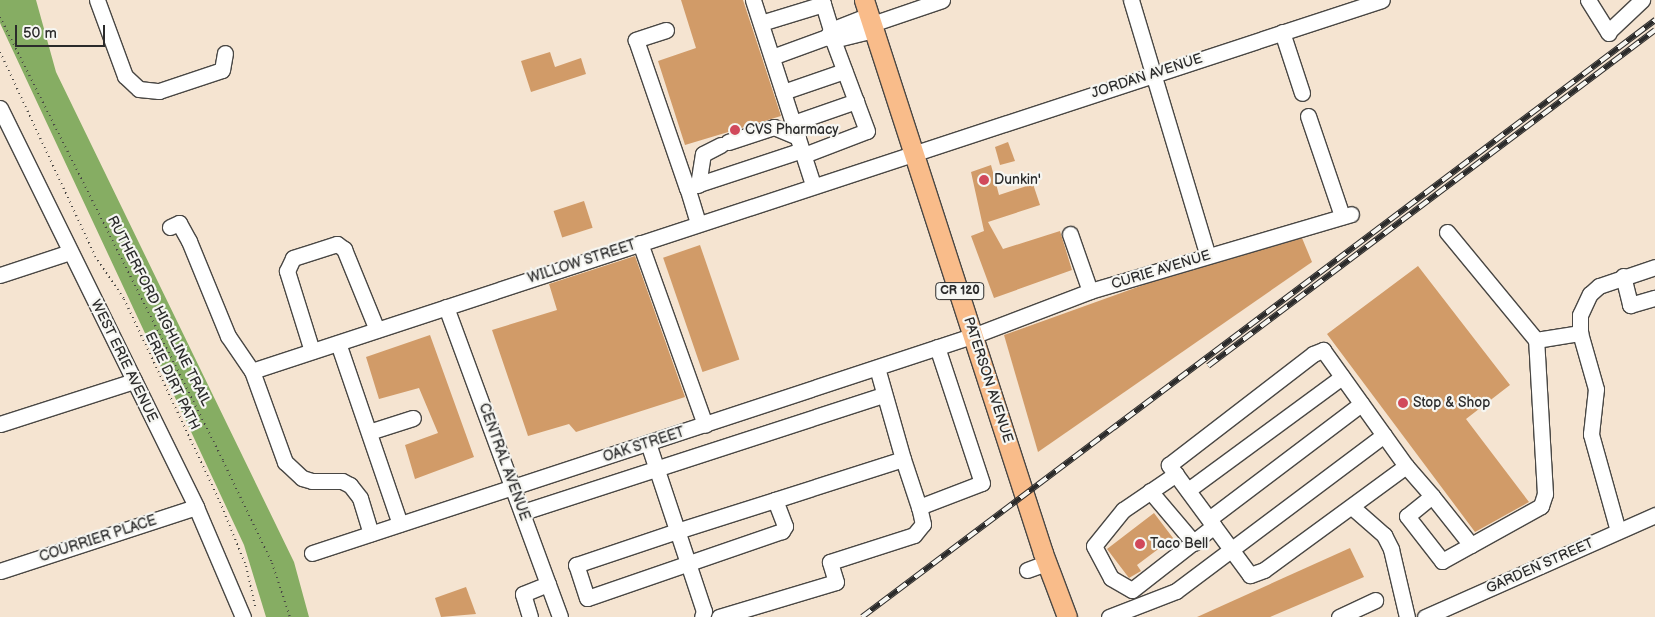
<!DOCTYPE html>
<style>
body{margin:0}
#map{position:relative;width:1655px;height:617px;overflow:hidden;background:#f5e4d1;font-family:"Balsamiq Sans",sans-serif}
div>[style]{position:absolute}
[style*='--x']{left:calc(var(--x)*1px);top:calc(var(--y)*1px);width:calc(var(--w)*1px);rotate:calc(var(--a)*1deg)}
.forest>*{inset:0;background:#86ad63}
.building>*{inset:0;background:#d19b68;transform-origin:0 0}
.path>*{height:2px;margin-top:-1px;transform-origin:0;background:repeating-linear-gradient(90deg,#494744 0 1px,transparent 0 5px)}
.roads{filter:drop-shadow(1px 0 #494744) drop-shadow(-1px 0 #494744) drop-shadow(0 1px #494744) drop-shadow(0 -1px #494744)}
.minor>*{height:15px;margin:-7.5px;padding:0 7.5px;transform-origin:7.5px;border-radius:7.5px;background:#fff}
.major>*{height:19px;margin:-9.5px;padding:0 9.5px;transform-origin:9.5px;border-radius:9.5px;background:#f9bc8a}
.rail>*{height:5.5px;margin-top:-2.75px;transform-origin:0;background:repeating-linear-gradient(90deg,#f6f6f2 0 11px,#2b2b2b 0 22px);box-sizing:border-box;border-block:1px solid #2b2b2b}
.dots>*{width:14px;height:14px;translate:-50% -50%;box-sizing:border-box;border:2px solid #f6f6f2;border-radius:50%}
span{translate:-50% -50%;white-space:nowrap;text-align:center;line-height:1.15;-webkit-text-stroke:4.5px #f6f6f2;paint-order:stroke}
.shield-label span{padding:1px 4px;background:#f6f6f2;border:1px solid;border-radius:4px;-webkit-text-stroke-width:0}
.shield-label{font-size:12px;color:#2b2b2b;font-weight:700}
.street-label{font-size:14px;color:#2b2b2b}
.poi-label{font-size:14px;color:#2b2b2b}
.left{translate:0 -50%;text-align:left}
.scale{position:absolute;left:15px;top:25px;width:90px;height:22px;box-sizing:border-box;border:2px solid #2b2b2b;border-top:0;padding-left:6px;font-size:15px;line-height:18px;white-space:nowrap;color:#2b2b2b;-webkit-text-stroke:4px #f6f6f2;paint-order:stroke}
</style>
<div id="map">
<div class="forest">
<div style="clip-path:polygon(0 0,36px 0,56px 72px,294px 562px,309px 617px,266px 617px,244px 545px,0 23px)"></div>
</div>
<div class="building">
<div style="clip-path:polygon(681px 0,743px 0,781px 116px,685px 145px,658px 61px,696px 48px)"></div>
<div style="clip-path:polygon(550px 52px,555px 67px,581px 58px,586px 74px,531px 92px,521px 61px)"></div>
<div style="clip-path:polygon(1008px 142px,1015px 161px,1000px 165px,995px 147px)"></div>
<div style="clip-path:polygon(991px 165px,999px 195px,1033px 184px,1040px 205px,988px 222px,1003px 249px,1060px 231px,1072px 270px,994px 298px,971px 236px,984px 231px,971px 172px)"></div>
<div style="left:584px;top:201px;width:28px;height:32px;rotate:72deg"></div>
<div style="clip-path:polygon(1302px 238px,1312px 262px,1038px 452px,1004px 335px,1146px 284px)"></div>
<div style="left:700px;top:245px;width:121px;height:39px;rotate:71deg"></div>
<div style="clip-path:polygon(635px 256px,685px 397px,576px 432px,569px 424px,528px 436px,492px 330px,557px 310px,549px 284px)"></div>
<div style="clip-path:polygon(1418px 266px,1510px 385px,1466px 419px,1529px 502px,1475px 532px,1327px 334px)"></div>
<div style="clip-path:polygon(430px 335px,474px 457px,415px 479px,405px 445px,438px 433px,419px 388px,379px 399px,366px 357px)"></div>
<div style="clip-path:polygon(1154px 513px,1173px 538px,1137px 565px,1141px 571px,1129px 578px,1107px 549px)"></div>
<div style="clip-path:polygon(1350px 548px,1364px 577px,1270px 617px,1197px 617px)"></div>
<div style="clip-path:polygon(466px 587px,476px 614px,441px 617px,435px 598px)"></div>
</div>
<div class="path">
<div style="--x:0;--y:17;--w:497;--a:63.3"></div>
<div style="--x:223;--y:461;--w:113;--a:64.3"></div>
<div style="--x:272;--y:563;--w:57;--a:71.6"></div>
<div style="--x:0;--y:52;--w:225;--a:65"></div>
<div style="--x:95;--y:256;--w:52;--a:56"></div>
<div style="--x:124;--y:299;--w:225;--a:64.7"></div>
<div style="--x:220;--y:502;--w:69;--a:67.9"></div>
<div style="--x:246;--y:566;--w:45;--a:77.2"></div>
</div>
<div class="roads">
<div class="minor">
<div style="--x:97;--y:0;--w:81;--a:69.8"></div>
<div style="--x:125;--y:76;--w:19;--a:43"></div>
<div style="--x:139;--y:89;--w:20;--a:6"></div>
<div style="--x:159;--y:91;--w:66;--a:-18.4"></div>
<div style="--x:222;--y:70;--w:17;--a:-80"></div>
<div style="--x:753;--y:0;--w:194;--a:72"></div>
<div style="--x:1131;--y:0;--w:267;--a:73.3"></div>
<div style="--x:1588;--y:0;--w:39;--a:58"></div>
<div style="--x:761;--y:23;--w:65;--a:-17"></div>
<div style="--x:872;--y:24;--w:74;--a:-18.9"></div>
<div style="--x:666;--y:30;--w:32;--a:162"></div>
<div style="--x:636;--y:40;--w:157;--a:71"></div>
<div style="--x:831;--y:30;--w:41;--a:-21.5"></div>
<div style="--x:1282;--y:32;--w:64;--a:71.8"></div>
<div style="--x:1608;--y:32;--w:47;--a:-43.3"></div>
<div style="--x:833;--y:40;--w:42;--a:-13.7"></div>
<div style="--x:772;--y:57;--w:59;--a:-20"></div>
<div style="--x:783;--y:92;--w:65;--a:-19"></div>
<div style="--x:0;--y:108;--w:445;--a:63.8"></div>
<div style="--x:196;--y:507;--w:120;--a:66.9"></div>
<div style="--x:1308;--y:116;--w:106;--a:71.2"></div>
<div style="--x:793;--y:123;--w:67;--a:-19.2"></div>
<div style="--x:728;--y:142;--w:48;--a:-18.1"></div>
<div style="--x:774;--y:127;--w:26;--a:23"></div>
<div style="--x:804;--y:155;--w:67;--a:-20.9"></div>
<div style="--x:867;--y:131;--w:97;--a:-110.5"></div>
<div style="--x:833;--y:40;--w:7;--a:-153"></div>
<div style="--x:827;--y:37;--w:8;--a:-60"></div>
<div style="--x:831;--y:30;--w:31;--a:-107"></div>
<div style="--x:698;--y:185;--w:31;--a:-81"></div>
<div style="--x:703;--y:154;--w:20;--a:-27"></div>
<div style="--x:698;--y:223;--w:37;--a:-107"></div>
<div style="--x:687;--y:188;--w:121;--a:-18.3"></div>
<div style="--x:170;--y:227;--w:10;--a:-24"></div>
<div style="--x:179;--y:223;--w:21;--a:61"></div>
<div style="--x:189;--y:241;--w:103;--a:67.7"></div>
<div style="--x:228;--y:336;--w:42;--a:55.6"></div>
<div style="--x:252;--y:371;--w:97;--a:70.1"></div>
<div style="--x:285;--y:462;--w:23;--a:43"></div>
<div style="--x:302;--y:478;--w:10;--a:17"></div>
<div style="--x:312;--y:481;--w:30;--a:0"></div>
<div style="--x:342;--y:481;--w:9;--a:27"></div>
<div style="--x:350;--y:485;--w:16;--a:52"></div>
<div style="--x:360;--y:498;--w:37;--a:73"></div>
<div style="--x:1447;--y:232;--w:140;--a:50.5"></div>
<div style="--x:1536;--y:340;--w:45;--a:-9"></div>
<div style="--x:1070;--y:234;--w:60;--a:70.7"></div>
<div style="--x:640;--y:243;--w:193;--a:70.3"></div>
<div style="--x:0;--y:275;--w:74;--a:-18.2"></div>
<div style="--x:1623;--y:276;--w:30;--a:76"></div>
<div style="--x:1630;--y:305;--w:26;--a:-16"></div>
<div style="--x:446;--y:307;--w:330;--a:69.8"></div>
<div style="--x:338;--y:343;--w:191;--a:71.1"></div>
<div style="--x:1323;--y:350;--w:143;--a:54.4"></div>
<div style="--x:1406;--y:466;--w:176;--a:143.8"></div>
<div style="--x:1264;--y:570;--w:15;--a:160"></div>
<div style="--x:1250;--y:575;--w:137;--a:-126.4"></div>
<div style="--x:1169;--y:465;--w:182;--a:-37.6"></div>
<div style="--x:1313;--y:354;--w:11;--a:-22"></div>
<div style="--x:312;--y:351;--w:84;--a:-107.4"></div>
<div style="--x:287;--y:271;--w:14;--a:-65"></div>
<div style="--x:293;--y:258;--w:46;--a:-17.7"></div>
<div style="--x:337;--y:244;--w:9;--a:36"></div>
<div style="--x:344;--y:249;--w:87;--a:67.8"></div>
<div style="--x:252;--y:371;--w:1189;--a:-18.18"></div>
<div style="--x:0;--y:424;--w:141;--a:-17.8"></div>
<div style="--x:369;--y:432;--w:46;--a:-17.7"></div>
<div style="--x:648;--y:443;--w:177;--a:71.6"></div>
<div style="--x:704;--y:611;--w:6;--a:108"></div>
<div style="--x:903;--y:459;--w:51;--a:71.6"></div>
<div style="--x:1406;--y:466;--w:40;--a:49"></div>
<div style="--x:1176;--y:474;--w:64;--a:145.8"></div>
<div style="--x:1123;--y:510;--w:46;--a:128.9"></div>
<div style="--x:1094;--y:546;--w:36;--a:62"></div>
<div style="--x:1111;--y:578;--w:24;--a:30"></div>
<div style="--x:1132;--y:590;--w:104;--a:-38"></div>
<div style="--x:1188;--y:490;--w:191;--a:-36.3"></div>
<div style="--x:1150;--y:491;--w:68;--a:49.8"></div>
<div style="--x:775;--y:500;--w:28;--a:69"></div>
<div style="--x:785;--y:526;--w:6;--a:121"></div>
<div style="--x:782;--y:531;--w:206;--a:161"></div>
<div style="--x:587;--y:598;--w:35;--a:-108"></div>
<div style="--x:576;--y:565;--w:107;--a:-18.6"></div>
<div style="--x:677;--y:531;--w:103;--a:-17.6"></div>
<div style="--x:775;--y:500;--w:134;--a:-17.8"></div>
<div style="--x:903;--y:459;--w:95;--a:-105.9"></div>
<div style="--x:1352;--y:507;--w:43;--a:41.2"></div>
<div style="--x:1384;--y:535;--w:16;--a:63"></div>
<div style="--x:1391;--y:549;--w:70;--a:76.8"></div>
<div style="--x:523;--y:512;--w:379;--a:-18"></div>
<div style="--x:1209;--y:519;--w:191;--a:-37.1"></div>
<div style="--x:1618;--y:531;--w:101;--a:-105.6"></div>
<div style="--x:1591;--y:434;--w:45;--a:-83.7"></div>
<div style="--x:1596;--y:389;--w:58;--a:-105.9"></div>
<div style="--x:1580;--y:333;--w:18;--a:-90"></div>
<div style="--x:1580;--y:315;--w:23;--a:-65"></div>
<div style="--x:1590;--y:294;--w:12;--a:-42"></div>
<div style="--x:1599;--y:286;--w:59;--a:-18.7"></div>
<div style="--x:1471;--y:545;--w:63;--a:-128.5"></div>
<div style="--x:1432;--y:496;--w:32;--a:141"></div>
<div style="--x:1407;--y:516;--w:57;--a:52.1"></div>
<div style="--x:1442;--y:561;--w:33;--a:-29"></div>
<div style="--x:1471;--y:545;--w:80;--a:-29.1"></div>
<div style="--x:1541;--y:506;--w:13;--a:-72"></div>
<div style="--x:1545;--y:494;--w:154;--a:-93.3"></div>
<div style="--x:312;--y:553;--w:698;--a:-18.2"></div>
<div style="--x:975;--y:335;--w:123;--a:-20.9"></div>
<div style="--x:1090;--y:291;--w:272;--a:-16.4"></div>
<div style="--x:1027;--y:570;--w:20;--a:-20"></div>
<div style="--x:0;--y:571;--w:206;--a:-18.1"></div>
<div style="--x:530;--y:617;--w:24;--a:-107"></div>
<div style="--x:523;--y:594;--w:27;--a:-22"></div>
<div style="--x:719;--y:617;--w:122;--a:-16.7"></div>
<div style="--x:836;--y:582;--w:21;--a:-107"></div>
<div style="--x:830;--y:562;--w:88;--a:-17.8"></div>
<div style="--x:914;--y:535;--w:14;--a:-51"></div>
<div style="--x:923;--y:524;--w:17;--a:-103"></div>
<div style="--x:919;--y:507;--w:67;--a:-20.9"></div>
<div style="--x:982;--y:483;--w:143;--a:-108.3"></div>
<div style="--x:1109;--y:617;--w:72;--a:-21.2"></div>
<div style="--x:1176;--y:591;--w:260;--a:-36.9"></div>
<div style="--x:1339;--y:617;--w:40;--a:-25"></div>
<div style="--x:1425;--y:617;--w:252;--a:-23.9"></div>
</div>
<div class="major">
<div style="--x:864;--y:0;--w:581;--a:72.06"></div>
<div style="--x:1043;--y:553;--w:68;--a:69.4"></div>
</div>
</div>
<div class="rail">
<div style="--x:1208;--y:366;--w:559;--a:-36.93"></div>
<div style="--x:862;--y:617;--w:993;--a:-36.97"></div>
</div>
<div class="dots">
<div style="left:735px;top:130px;background:#d1495b"></div>
<div style="left:984px;top:180px;background:#d1495b"></div>
<div style="left:1403px;top:403px;background:#d1495b"></div>
<div style="left:1140px;top:544px;background:#d1495b"></div>
</div>
<div class="shield-label">
<span style="left:960px;top:291px">CR 120</span>
</div>
<div class="street-label">
<span style="left:1147px;top:76px;rotate:-18deg">JORDAN AVENUE</span>
<span style="left:582px;top:262px;rotate:-18deg">WILLOW STREET</span>
<span style="left:1161px;top:270px;rotate:-17deg">CURIE AVENUE</span>
<span style="left:159px;top:311px;rotate:63deg">RUTHERFORD HIGHLINE TRAIL</span>
<span style="left:124px;top:361px;rotate:64deg">WEST ERIE AVENUE</span>
<span style="left:988px;top:380px;rotate:72deg">PATERSON AVENUE</span>
<span style="left:172px;top:381px;rotate:64deg">ERIE DIRT PATH</span>
<span style="left:644px;top:445px;rotate:-18deg">OAK STREET</span>
<span style="left:504px;top:462px;rotate:70deg">CENTRAL AVENUE</span>
<span style="left:98px;top:539px;rotate:-18deg">COURRIER PLACE</span>
<span style="left:1540px;top:566px;rotate:-24deg">GARDEN STREET</span>
</div>
<div class="poi-label">
<span class="left" style="left:745px;top:130px">CVS Pharmacy</span>
<span class="left" style="left:994px;top:180px">Dunkin'</span>
<span class="left" style="left:1413px;top:403px">Stop &amp; Shop</span>
<span class="left" style="left:1150px;top:544px">Taco Bell</span>
</div>
<div class="scale">50 m</div>
</div>
